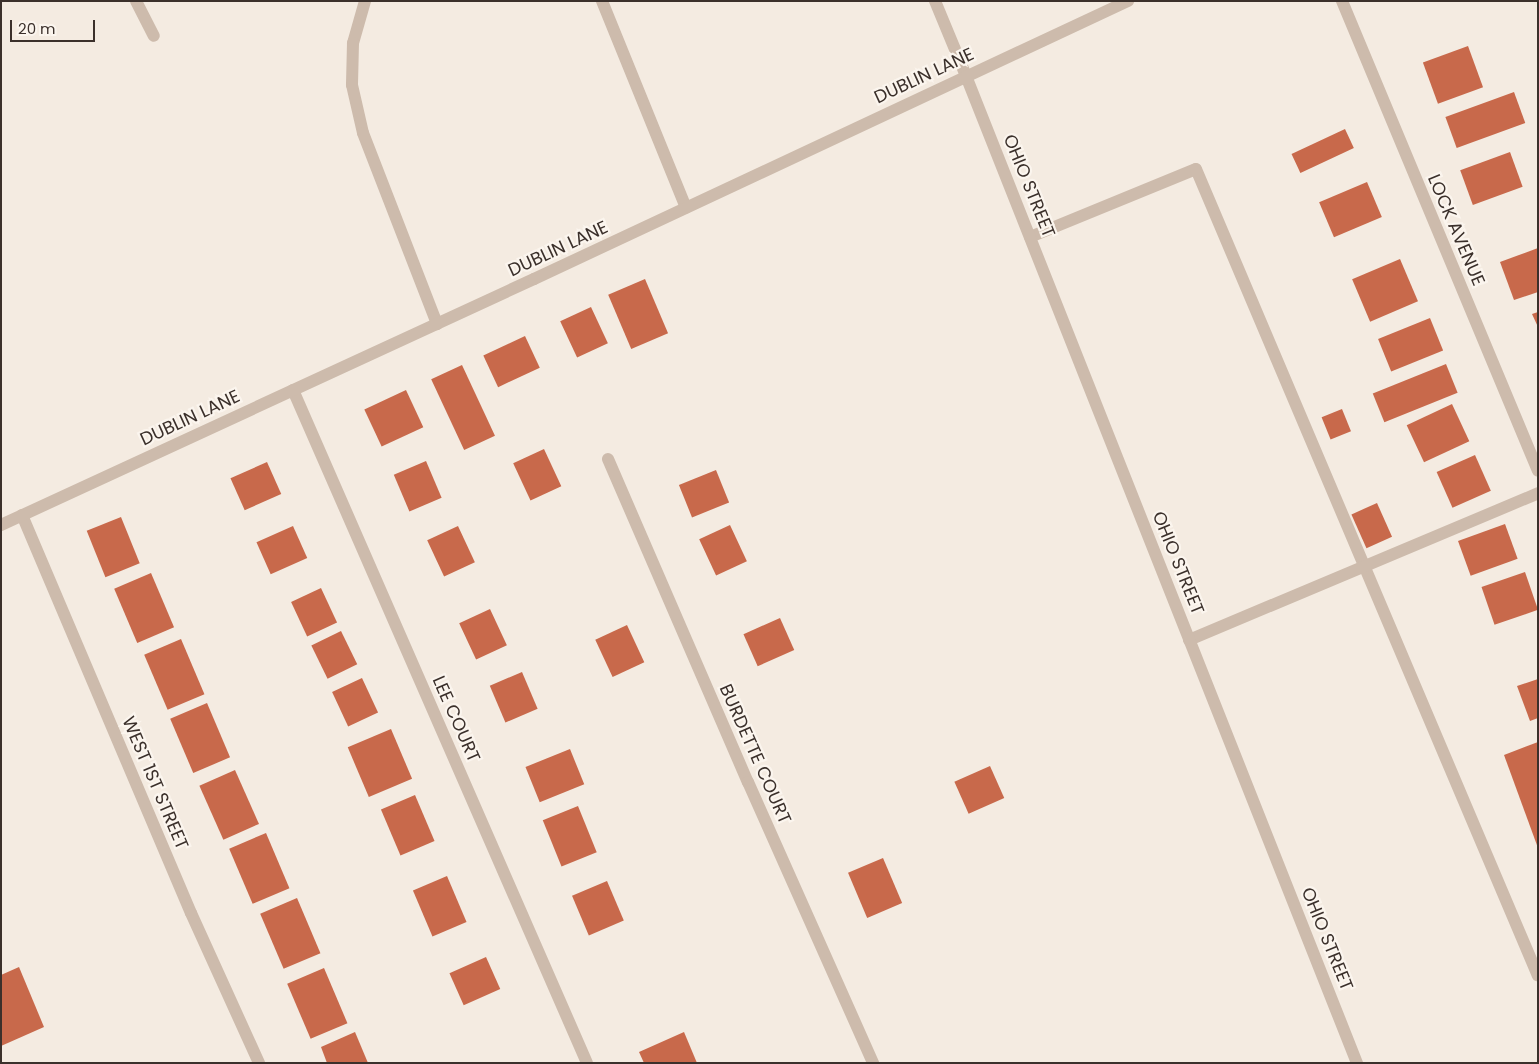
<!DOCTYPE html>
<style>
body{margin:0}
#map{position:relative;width:1539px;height:1064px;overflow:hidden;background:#f4ebe1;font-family:Poppins,sans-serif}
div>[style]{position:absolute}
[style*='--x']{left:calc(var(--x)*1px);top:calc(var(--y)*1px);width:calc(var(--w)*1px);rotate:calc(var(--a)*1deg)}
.building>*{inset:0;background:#c8694b;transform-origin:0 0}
.lane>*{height:12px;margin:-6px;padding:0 6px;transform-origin:6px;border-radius:6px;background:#cdbbac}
.street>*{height:12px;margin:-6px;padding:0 6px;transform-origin:6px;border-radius:6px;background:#cdbbac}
span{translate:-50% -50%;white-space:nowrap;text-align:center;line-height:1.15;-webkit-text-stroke:4.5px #fbf5ee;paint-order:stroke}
.street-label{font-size:18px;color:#3b302b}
.frame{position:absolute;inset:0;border:2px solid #3b302b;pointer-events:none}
.scale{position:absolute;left:10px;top:20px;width:85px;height:22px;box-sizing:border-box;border:2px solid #3b302b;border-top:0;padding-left:6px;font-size:15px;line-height:18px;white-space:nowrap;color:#3b302b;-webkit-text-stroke:4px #fbf5ee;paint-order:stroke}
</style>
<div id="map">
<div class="building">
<div style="left:1468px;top:46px;width:44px;height:48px;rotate:70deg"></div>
<div style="left:1514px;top:92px;width:33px;height:73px;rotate:70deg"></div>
<div style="left:1345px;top:129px;width:21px;height:59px;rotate:65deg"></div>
<div style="left:1510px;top:152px;width:37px;height:53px;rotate:70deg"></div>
<div style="left:1367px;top:182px;width:38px;height:52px;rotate:67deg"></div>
<div style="clip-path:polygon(1538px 248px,1538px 292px,1514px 300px,1500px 262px)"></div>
<div style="left:1400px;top:259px;width:46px;height:52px;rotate:67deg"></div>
<div style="left:645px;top:279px;width:59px;height:40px;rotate:67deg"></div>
<div style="left:591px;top:307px;width:40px;height:34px;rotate:65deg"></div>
<div style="clip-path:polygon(1538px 312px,1538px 327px,1532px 314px)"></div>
<div style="left:1430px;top:318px;width:35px;height:56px;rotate:68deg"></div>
<div style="left:525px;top:336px;width:35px;height:46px;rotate:65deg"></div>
<div style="left:1446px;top:364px;width:31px;height:79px;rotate:68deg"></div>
<div style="left:462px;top:365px;width:78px;height:34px;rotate:65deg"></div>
<div style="left:406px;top:390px;width:41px;height:46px;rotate:65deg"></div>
<div style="left:1452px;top:404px;width:41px;height:50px;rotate:65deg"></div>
<div style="left:1342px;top:409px;width:24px;height:22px;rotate:68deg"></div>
<div style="left:544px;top:449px;width:41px;height:34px;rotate:65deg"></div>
<div style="left:1475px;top:455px;width:39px;height:42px;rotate:66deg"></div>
<div style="left:426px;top:461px;width:40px;height:35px;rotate:67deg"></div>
<div style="left:267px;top:462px;width:35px;height:40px;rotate:66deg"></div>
<div style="left:716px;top:470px;width:35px;height:40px;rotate:68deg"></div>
<div style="left:1377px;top:503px;width:37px;height:28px;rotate:66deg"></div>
<div style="left:121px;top:517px;width:50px;height:37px;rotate:68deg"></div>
<div style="left:1505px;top:524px;width:37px;height:50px;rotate:70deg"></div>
<div style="left:730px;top:525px;width:40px;height:34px;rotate:65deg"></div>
<div style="left:293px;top:526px;width:35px;height:40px;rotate:66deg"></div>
<div style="left:458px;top:526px;width:40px;height:34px;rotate:65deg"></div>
<div style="left:1525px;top:572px;width:40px;height:46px;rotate:71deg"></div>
<div style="left:151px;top:573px;width:59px;height:40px;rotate:67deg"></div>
<div style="left:321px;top:588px;width:38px;height:33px;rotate:65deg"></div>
<div style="left:490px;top:609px;width:40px;height:34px;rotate:65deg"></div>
<div style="left:780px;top:618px;width:35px;height:40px;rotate:66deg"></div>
<div style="left:627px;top:625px;width:41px;height:35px;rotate:65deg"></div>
<div style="left:341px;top:631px;width:37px;height:33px;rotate:64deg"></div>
<div style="left:181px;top:639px;width:60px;height:40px;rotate:67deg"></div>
<div style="left:522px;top:672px;width:40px;height:35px;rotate:67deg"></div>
<div style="left:362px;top:678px;width:38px;height:33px;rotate:65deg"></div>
<div style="clip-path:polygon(1538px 679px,1538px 718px,1530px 721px,1517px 686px)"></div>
<div style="left:207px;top:703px;width:59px;height:40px;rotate:67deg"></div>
<div style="left:391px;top:729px;width:54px;height:47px;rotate:67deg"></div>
<div style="clip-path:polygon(1538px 742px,1538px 848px,1504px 755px)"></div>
<div style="left:570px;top:749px;width:38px;height:48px;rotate:68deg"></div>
<div style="left:990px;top:766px;width:35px;height:39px;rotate:66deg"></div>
<div style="left:235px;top:770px;width:59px;height:39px;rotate:66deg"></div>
<div style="left:415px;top:795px;width:50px;height:37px;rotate:67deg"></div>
<div style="left:578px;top:806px;width:50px;height:38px;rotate:68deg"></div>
<div style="left:266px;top:833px;width:60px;height:40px;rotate:67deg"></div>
<div style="left:883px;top:858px;width:49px;height:38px;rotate:67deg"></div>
<div style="left:447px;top:876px;width:50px;height:37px;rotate:67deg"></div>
<div style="left:607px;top:881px;width:43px;height:38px;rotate:67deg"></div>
<div style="left:297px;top:898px;width:60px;height:40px;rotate:67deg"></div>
<div style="left:486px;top:957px;width:35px;height:40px;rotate:66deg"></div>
<div style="clip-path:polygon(19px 967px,44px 1027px,1px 1046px,1px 975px)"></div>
<div style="left:324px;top:968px;width:60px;height:40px;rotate:67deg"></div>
<div style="clip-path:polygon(355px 1032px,368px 1063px,327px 1063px,321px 1047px)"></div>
<div style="clip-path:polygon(684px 1032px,697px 1063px,644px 1063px,639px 1052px)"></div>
</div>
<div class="lane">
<div style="--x:935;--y:1;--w:81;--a:67.5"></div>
<div style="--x:1030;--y:237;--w:179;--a:-22.3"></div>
<div style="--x:1196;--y:169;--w:876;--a:67.03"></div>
<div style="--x:1189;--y:640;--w:379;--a:-22.8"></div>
</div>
<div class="street">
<div style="--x:136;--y:1;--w:39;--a:63"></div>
<div style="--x:365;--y:1;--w:44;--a:105.9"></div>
<div style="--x:353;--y:43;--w:42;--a:91.4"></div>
<div style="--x:352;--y:85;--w:49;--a:77.1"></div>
<div style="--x:363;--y:133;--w:205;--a:68.8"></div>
<div style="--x:602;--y:1;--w:223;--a:67.9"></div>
<div style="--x:1342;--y:1;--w:509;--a:67.36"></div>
<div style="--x:966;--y:76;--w:1062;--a:68.39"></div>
<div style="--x:293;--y:390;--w:734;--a:66.4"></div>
<div style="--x:608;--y:459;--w:352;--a:66.6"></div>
<div style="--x:748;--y:782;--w:308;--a:66"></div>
<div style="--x:22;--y:515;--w:432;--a:67"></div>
<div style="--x:191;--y:913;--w:165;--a:65.6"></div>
<div style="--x:1;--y:525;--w:587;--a:-24.78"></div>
<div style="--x:534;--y:279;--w:656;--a:-25.08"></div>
</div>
<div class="street-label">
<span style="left:924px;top:76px;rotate:-25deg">DUBLIN LANE</span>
<span style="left:1029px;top:186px;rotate:68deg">OHIO STREET</span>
<span style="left:1456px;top:230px;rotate:67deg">LOCK AVENUE</span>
<span style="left:558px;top:249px;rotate:-25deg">DUBLIN LANE</span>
<span style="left:190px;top:418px;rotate:-25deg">DUBLIN LANE</span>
<span style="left:1178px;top:563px;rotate:68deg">OHIO STREET</span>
<span style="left:456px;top:719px;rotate:66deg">LEE COURT</span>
<span style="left:755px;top:754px;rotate:66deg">BURDETTE COURT</span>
<span style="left:155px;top:783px;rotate:67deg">WEST 1ST STREET</span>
<span style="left:1327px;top:939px;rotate:68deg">OHIO STREET</span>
</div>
<div class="frame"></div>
<div class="scale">20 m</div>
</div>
